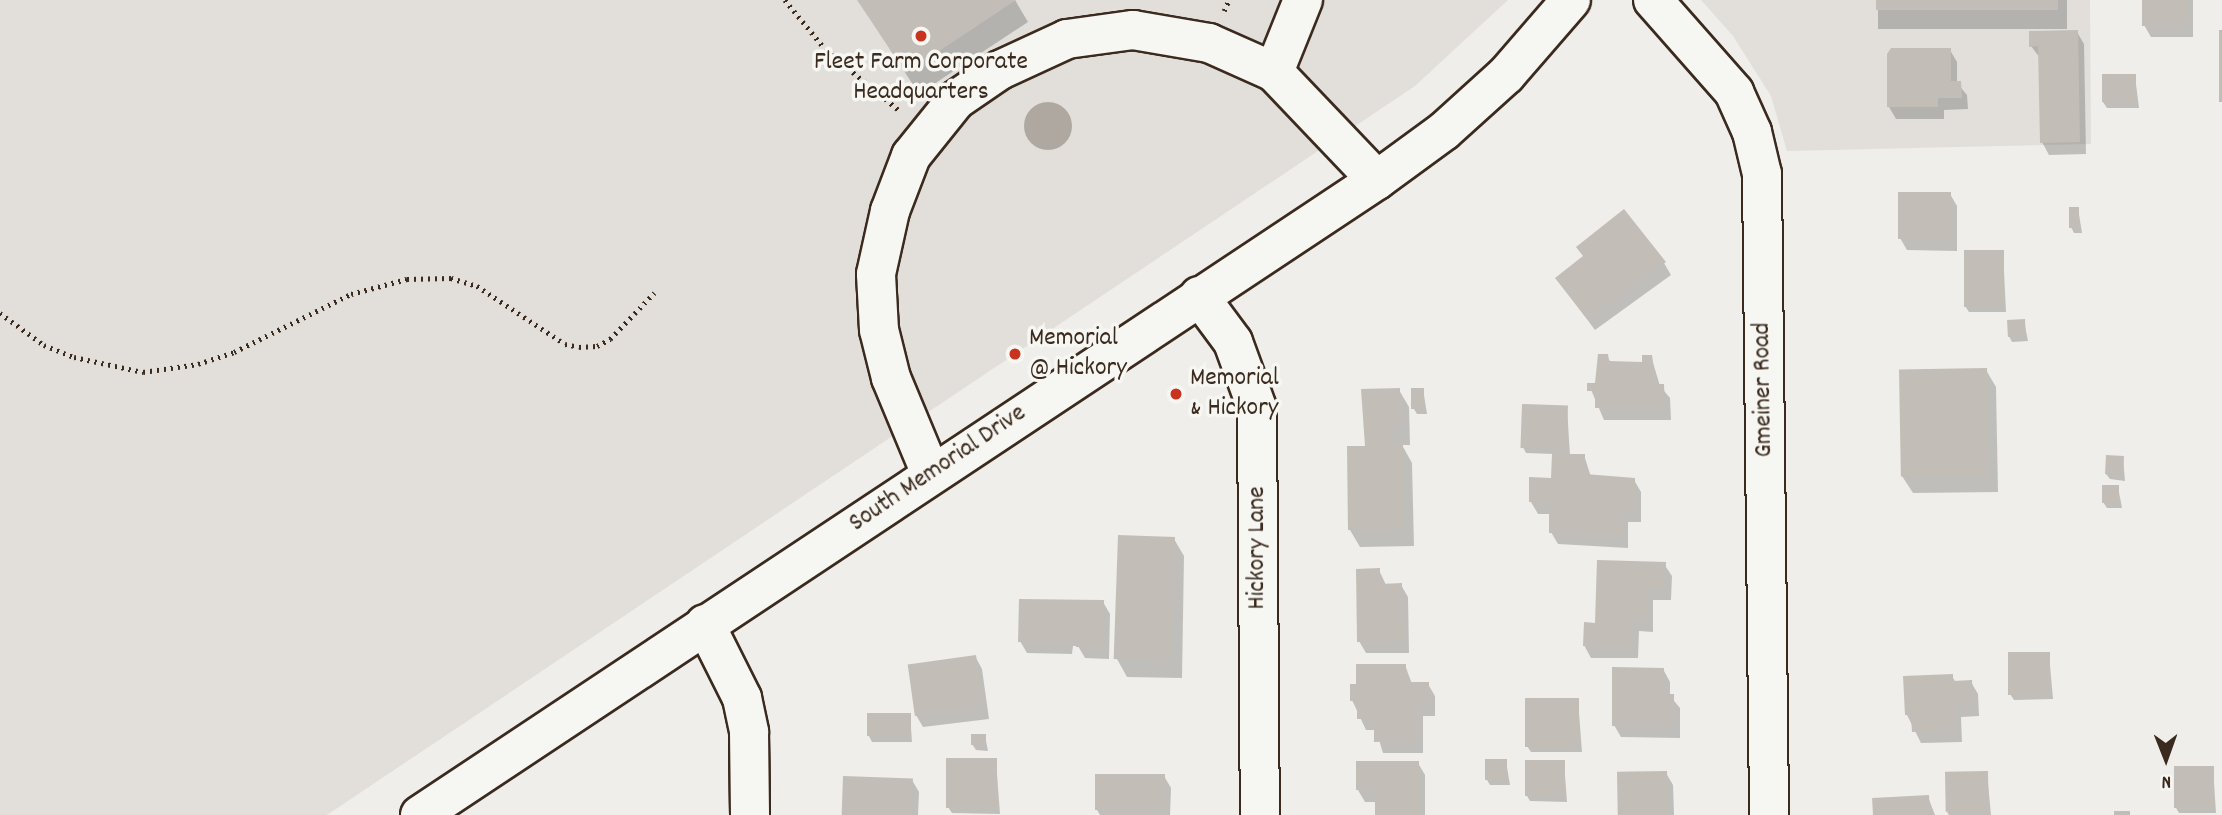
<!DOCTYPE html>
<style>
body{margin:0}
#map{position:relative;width:2222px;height:815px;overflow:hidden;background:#efeeea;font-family:Dekko,sans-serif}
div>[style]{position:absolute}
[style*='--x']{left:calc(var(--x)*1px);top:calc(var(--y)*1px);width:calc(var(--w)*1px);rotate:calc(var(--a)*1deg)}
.built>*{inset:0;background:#e2dfdb}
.water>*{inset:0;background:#afa8a1}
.round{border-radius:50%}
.shadow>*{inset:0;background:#0003;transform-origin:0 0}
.building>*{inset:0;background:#c2bdb7;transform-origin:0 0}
.path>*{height:4.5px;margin-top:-2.25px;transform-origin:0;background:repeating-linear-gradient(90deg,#3b2a1e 0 2px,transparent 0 7px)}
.roads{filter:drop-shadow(2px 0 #3b2a1e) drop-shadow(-2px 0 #3b2a1e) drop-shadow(0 2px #3b2a1e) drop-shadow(0 -2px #3b2a1e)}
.minor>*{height:38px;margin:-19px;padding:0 19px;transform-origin:19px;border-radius:19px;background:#f6f6f2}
.major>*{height:38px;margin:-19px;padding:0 19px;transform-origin:19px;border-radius:19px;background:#f6f6f2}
.dots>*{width:19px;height:19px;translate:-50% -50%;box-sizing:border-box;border:4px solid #f6f6f2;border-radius:50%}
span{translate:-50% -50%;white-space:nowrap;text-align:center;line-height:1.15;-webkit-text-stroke:7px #f6f6f2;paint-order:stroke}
.poi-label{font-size:26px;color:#3b2a1e}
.left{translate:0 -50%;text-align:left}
.street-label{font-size:26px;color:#3b2a1e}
.north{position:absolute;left:2131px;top:724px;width:70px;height:70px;-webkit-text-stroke:5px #f6f6f2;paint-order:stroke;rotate:179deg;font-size:19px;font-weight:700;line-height:28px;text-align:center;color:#3b2a1e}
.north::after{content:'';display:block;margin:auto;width:24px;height:32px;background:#3b2a1e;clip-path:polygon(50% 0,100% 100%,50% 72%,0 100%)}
</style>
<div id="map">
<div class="built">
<div style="clip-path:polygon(0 0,1508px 0,1415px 86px,327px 815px,0 815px)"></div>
<div style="clip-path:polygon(1701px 0,2090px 0,2091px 144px,1787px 151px,1771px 96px,1733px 36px)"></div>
</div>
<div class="water">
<div class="round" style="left:1024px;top:102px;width:48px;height:48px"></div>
</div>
<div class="shadow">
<div style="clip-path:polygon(858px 0,1015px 0,1028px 22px,919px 94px)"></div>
<div style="left:1878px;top:0;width:189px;height:29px"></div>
<div style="clip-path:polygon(2143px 0,2193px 0,2193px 37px,2151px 37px,2144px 25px)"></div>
<div style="clip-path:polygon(2077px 32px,2084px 44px,2086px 154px,2049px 155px,2042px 142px,2040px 58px,2031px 46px)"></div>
<div style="clip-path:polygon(1950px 50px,1957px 62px,1957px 83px,1967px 95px,1968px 109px,1944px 110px,1944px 119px,1896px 119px,1889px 107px)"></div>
<div style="clip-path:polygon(2135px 76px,2139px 108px,2107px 108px,2103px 102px)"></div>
<div style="clip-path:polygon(1950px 194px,1957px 206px,1957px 251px,1907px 250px,1900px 238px)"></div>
<div style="clip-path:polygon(2078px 208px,2082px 233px,2074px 233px,2071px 227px)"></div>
<div style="clip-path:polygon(2003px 251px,2006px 312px,1969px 312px,1965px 306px)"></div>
<div style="clip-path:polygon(1584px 257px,1664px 263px,1671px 275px,1595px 330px,1557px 279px)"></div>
<div style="clip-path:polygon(2024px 321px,2028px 341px,2012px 342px,2009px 336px)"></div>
<div style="clip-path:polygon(1607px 356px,1611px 363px,1644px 363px,1651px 356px,1660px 386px,1670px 398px,1671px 420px,1604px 420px,1589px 385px,1597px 384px)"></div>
<div style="clip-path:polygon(1986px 370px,1996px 387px,1998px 492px,1913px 493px,1902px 476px)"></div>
<div style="clip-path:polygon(1423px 389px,1427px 414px,1417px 414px,1414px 409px)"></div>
<div style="clip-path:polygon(1399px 390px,1409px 407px,1410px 445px,1402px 445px,1412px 463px,1414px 546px,1360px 547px,1350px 530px,1367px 447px)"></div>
<div style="clip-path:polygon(1567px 408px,1570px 455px,1584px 455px,1591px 477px,1634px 480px,1641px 492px,1641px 522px,1628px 522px,1628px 548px,1558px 544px,1551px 532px,1551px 514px,1538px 514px,1531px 502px,1553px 480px,1554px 454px,1526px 453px,1523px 447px)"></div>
<div style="clip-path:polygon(2123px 458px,2125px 481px,2110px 479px,2106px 474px)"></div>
<div style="clip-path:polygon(2118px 487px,2122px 508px,2107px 508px,2103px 502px)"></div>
<div style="clip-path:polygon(1174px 539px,1184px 556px,1182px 678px,1127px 677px,1117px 659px)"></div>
<div style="clip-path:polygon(1664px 564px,1672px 576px,1671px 600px,1653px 600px,1653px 632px,1639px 631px,1638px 658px,1591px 658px,1584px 645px,1597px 625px)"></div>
<div style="clip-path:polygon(1379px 570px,1386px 585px,1401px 585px,1408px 597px,1409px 653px,1366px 653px,1359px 641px)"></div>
<div style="clip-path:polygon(1103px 602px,1110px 614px,1109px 659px,1085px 658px,1078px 646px,1073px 646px,1072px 654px,1027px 653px,1020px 641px)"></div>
<div style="clip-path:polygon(2049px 654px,2053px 699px,2014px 700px,2010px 694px)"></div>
<div style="clip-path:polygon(975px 656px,982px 669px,989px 719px,923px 727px,916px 715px)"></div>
<div style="clip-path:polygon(1405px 665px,1412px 684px,1428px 684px,1435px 696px,1435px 716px,1423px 716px,1423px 753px,1383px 753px,1376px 730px,1366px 730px,1352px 700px,1358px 686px)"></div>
<div style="clip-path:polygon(1663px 669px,1670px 682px,1670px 696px,1680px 708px,1680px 738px,1621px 737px,1614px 725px)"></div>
<div style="clip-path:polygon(1952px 676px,1956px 683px,1971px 682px,1978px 694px,1979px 716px,1961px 717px,1962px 742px,1921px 743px,1907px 715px)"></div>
<div style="clip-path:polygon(1578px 700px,1582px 752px,1531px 752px,1527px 746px)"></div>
<div style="clip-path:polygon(910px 715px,912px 742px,872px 742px,869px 736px)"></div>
<div style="clip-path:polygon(985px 736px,988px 751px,976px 750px,972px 744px)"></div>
<div style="clip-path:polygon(996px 760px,1000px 814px,952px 813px,948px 807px)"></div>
<div style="clip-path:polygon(1506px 761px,1510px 785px,1490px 785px,1487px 780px)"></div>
<div style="clip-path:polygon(1564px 762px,1567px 802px,1530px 801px,1527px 796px)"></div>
<div style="clip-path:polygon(1418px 763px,1425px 775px,1425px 815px,1377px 815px,1376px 802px,1365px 802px,1358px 790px)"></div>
<div style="clip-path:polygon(2213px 767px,2216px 813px,2179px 813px,2176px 808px)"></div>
<div style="clip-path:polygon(1666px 773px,1673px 785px,1674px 815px,1619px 815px)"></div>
<div style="clip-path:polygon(1987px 773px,1991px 815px,1949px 815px,1947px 812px)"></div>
<div style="clip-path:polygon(1164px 776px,1171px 788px,1170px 815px,1100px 815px,1097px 810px)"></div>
<div style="clip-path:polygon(912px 780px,919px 792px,918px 815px,844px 815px)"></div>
<div style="clip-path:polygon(1928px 797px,1935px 815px,1874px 815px)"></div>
<div style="left:2114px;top:811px;width:16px;height:4px"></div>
</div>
<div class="building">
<div style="clip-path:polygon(857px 0,1016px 0,906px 73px)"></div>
<div style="left:1876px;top:0;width:182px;height:10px"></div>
<div style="left:2142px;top:0;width:45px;height:26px"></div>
<div style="clip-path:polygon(2078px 30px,2080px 142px,2040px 143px,2038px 46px,2029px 47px,2029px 31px)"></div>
<div style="left:2219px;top:30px;width:3px;height:72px"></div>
<div style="clip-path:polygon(1891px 48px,1951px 48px,1951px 81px,1961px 81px,1962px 98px,1938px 98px,1938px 107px,1887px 107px,1887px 54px)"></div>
<div style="left:2102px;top:74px;width:34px;height:28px"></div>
<div style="left:1898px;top:192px;width:53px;height:47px"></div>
<div style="left:2069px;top:207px;width:10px;height:21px"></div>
<div style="clip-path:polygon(1624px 209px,1666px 262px,1587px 319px,1555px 278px,1583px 256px,1576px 247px)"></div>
<div style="left:1964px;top:250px;width:40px;height:57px"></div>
<div style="left:2025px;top:319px;width:17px;height:18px;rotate:87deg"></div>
<div style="clip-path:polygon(1598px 354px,1608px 354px,1609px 361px,1642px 362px,1642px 355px,1652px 355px,1656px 384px,1664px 384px,1665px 408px,1595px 408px,1595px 391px,1587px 391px,1587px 383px,1595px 383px)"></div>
<div style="left:1987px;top:368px;width:107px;height:88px;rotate:89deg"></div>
<div style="clip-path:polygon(1400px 388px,1400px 428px,1391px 428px,1392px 444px,1403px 444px,1404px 529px,1348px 530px,1347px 446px,1365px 446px,1361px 389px)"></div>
<div style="left:1411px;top:388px;width:13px;height:21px"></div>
<div style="left:1522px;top:404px;width:46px;height:44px;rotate:2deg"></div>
<div style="clip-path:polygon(1552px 454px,1585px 454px,1585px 474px,1635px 478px,1635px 510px,1622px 510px,1622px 536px,1549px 533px,1549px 502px,1529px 502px,1529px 477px,1551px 478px)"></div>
<div style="left:2106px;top:455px;width:18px;height:19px;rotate:3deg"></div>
<div style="left:2102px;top:485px;width:17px;height:18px"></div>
<div style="left:1118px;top:535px;width:57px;height:124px;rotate:2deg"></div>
<div style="clip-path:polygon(1597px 560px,1666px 562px,1665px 588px,1647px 588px,1647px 620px,1633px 620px,1632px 647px,1583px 646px,1584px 622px,1595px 623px)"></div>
<div style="clip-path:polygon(1380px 568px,1380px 584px,1402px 583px,1403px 641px,1357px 642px,1356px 569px)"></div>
<div style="clip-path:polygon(1019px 599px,1104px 600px,1103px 647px,1076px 647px,1076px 635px,1066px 635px,1066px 643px,1018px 642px)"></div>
<div style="left:2008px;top:652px;width:42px;height:43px"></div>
<div style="left:976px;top:655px;width:52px;height:69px;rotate:82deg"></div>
<div style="clip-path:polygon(1356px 664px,1406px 664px,1406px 682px,1429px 682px,1429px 704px,1417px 705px,1417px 741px,1374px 742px,1374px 719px,1357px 719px,1357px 701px,1350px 701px,1350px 684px,1356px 684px)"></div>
<div style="clip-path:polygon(1612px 667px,1664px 668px,1664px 694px,1674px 694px,1674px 726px,1612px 726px)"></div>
<div style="clip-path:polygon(1953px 674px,1953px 681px,1972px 680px,1973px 704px,1955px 705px,1956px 730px,1912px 732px,1911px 715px,1905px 715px,1903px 676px)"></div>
<div style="left:1525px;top:698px;width:54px;height:49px"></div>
<div style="left:867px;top:713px;width:44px;height:23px"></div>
<div style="left:971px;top:734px;width:15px;height:11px"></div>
<div style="left:946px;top:758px;width:51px;height:50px"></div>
<div style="left:1507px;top:759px;width:21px;height:22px;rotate:90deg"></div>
<div style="left:1525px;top:760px;width:40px;height:36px"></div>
<div style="clip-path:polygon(1356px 761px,1419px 761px,1419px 815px,1375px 815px,1375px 790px,1356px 790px)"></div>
<div style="left:2174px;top:766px;width:40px;height:42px"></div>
<div style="left:1667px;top:771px;width:44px;height:50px;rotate:89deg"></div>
<div style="left:1988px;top:771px;width:40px;height:43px;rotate:89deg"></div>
<div style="left:1095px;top:774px;width:70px;height:36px"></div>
<div style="left:843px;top:776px;width:70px;height:39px;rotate:2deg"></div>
<div style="left:1929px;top:795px;width:20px;height:57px;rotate:87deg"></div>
</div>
<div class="path">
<div style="--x:785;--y:0;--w:65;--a:50.6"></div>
<div style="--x:826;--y:50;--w:96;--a:39.5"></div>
<div style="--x:1224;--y:11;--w:12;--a:-66"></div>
<div style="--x:0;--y:313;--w:54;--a:36"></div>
<div style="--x:44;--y:345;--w:32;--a:22"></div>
<div style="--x:74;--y:357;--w:71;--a:12.3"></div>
<div style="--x:143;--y:372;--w:56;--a:-8.3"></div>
<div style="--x:198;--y:364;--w:38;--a:-18"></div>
<div style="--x:234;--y:352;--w:131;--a:-26.4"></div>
<div style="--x:351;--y:294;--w:58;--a:-15"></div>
<div style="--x:407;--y:279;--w:44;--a:-1.3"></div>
<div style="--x:451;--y:278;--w:27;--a:17"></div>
<div style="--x:477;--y:286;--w:105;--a:33.4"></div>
<div style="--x:565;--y:344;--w:14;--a:12"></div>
<div style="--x:579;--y:347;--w:18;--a:-3"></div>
<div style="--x:597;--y:346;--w:15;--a:-28"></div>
<div style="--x:610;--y:339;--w:64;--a:-46.3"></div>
</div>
<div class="roads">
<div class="minor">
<div style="--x:1653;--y:0;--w:123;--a:48.6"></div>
<div style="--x:1734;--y:92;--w:44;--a:65.8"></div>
<div style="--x:1752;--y:132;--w:43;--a:76.6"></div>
<div style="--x:1762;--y:174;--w:641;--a:89.37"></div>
<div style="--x:1274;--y:72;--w:78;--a:-68.1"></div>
<div style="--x:1199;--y:296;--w:57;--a:53.5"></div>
<div style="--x:1233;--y:342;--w:70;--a:70"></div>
<div style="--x:1257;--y:408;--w:407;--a:89.6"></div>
<div style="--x:931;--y:474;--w:104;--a:-112.6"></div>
<div style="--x:891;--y:378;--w:49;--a:-104"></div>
<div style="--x:879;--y:330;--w:56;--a:-93.1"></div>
<div style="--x:876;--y:274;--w:65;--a:-77.5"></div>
<div style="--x:890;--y:211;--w:59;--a:-69.1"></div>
<div style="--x:911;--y:156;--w:72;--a:-51.2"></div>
<div style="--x:956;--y:100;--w:53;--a:-34.3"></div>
<div style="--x:1000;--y:70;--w:74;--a:-24.8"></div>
<div style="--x:1067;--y:39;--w:67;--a:-7.8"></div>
<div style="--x:1133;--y:30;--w:77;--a:9.7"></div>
<div style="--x:1209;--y:43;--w:71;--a:24"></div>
<div style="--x:1274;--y:72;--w:149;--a:46.4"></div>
<div style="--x:705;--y:624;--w:83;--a:63.4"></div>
<div style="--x:742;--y:698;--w:35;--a:78"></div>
<div style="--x:749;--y:732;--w:83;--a:89.3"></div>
</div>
<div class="major">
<div style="--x:420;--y:815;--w:1149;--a:-33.57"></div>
<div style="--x:1377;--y:180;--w:83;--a:-36.2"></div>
<div style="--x:1444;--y:131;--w:84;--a:-42.1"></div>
<div style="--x:1506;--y:75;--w:99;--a:-49.1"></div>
</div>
</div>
<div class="dots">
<div style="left:921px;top:36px;background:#c8321e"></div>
<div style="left:1015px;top:354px;background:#c8321e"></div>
<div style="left:1176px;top:394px;background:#c8321e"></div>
</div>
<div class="poi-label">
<span style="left:921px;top:78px">Fleet Farm Corporate<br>Headquarters</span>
<span class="left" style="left:1029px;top:354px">Memorial<br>@ Hickory</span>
<span class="left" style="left:1190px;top:394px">Memorial<br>&amp; Hickory</span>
</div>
<div class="street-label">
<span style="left:1764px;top:390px;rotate:-91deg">Gmeiner Road</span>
<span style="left:938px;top:469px;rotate:-34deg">South Memorial Drive</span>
<span style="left:1258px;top:548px;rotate:-90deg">Hickory Lane</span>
</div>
<div class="north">N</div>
</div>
